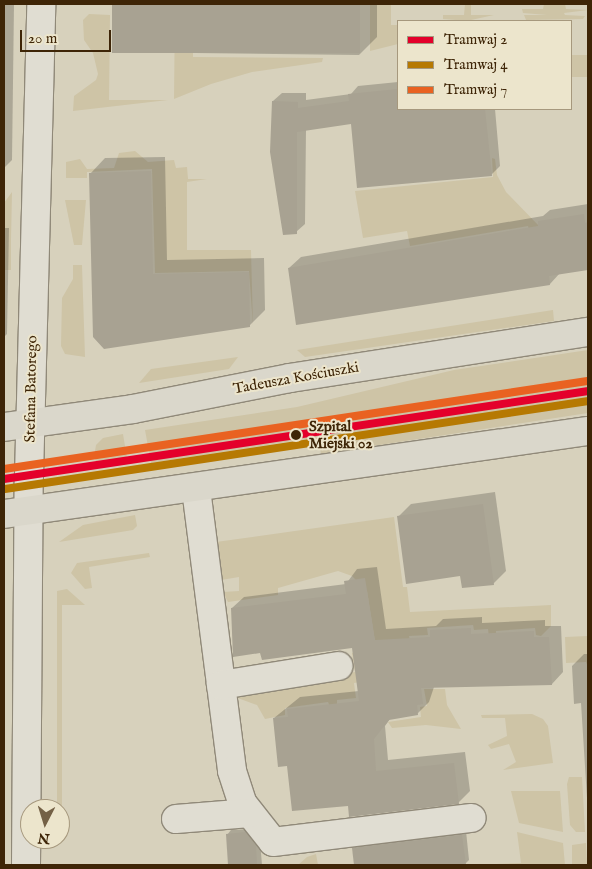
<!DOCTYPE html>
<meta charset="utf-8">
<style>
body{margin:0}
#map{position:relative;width:592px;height:869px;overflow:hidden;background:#d7d1bc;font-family:"IM FELL English",serif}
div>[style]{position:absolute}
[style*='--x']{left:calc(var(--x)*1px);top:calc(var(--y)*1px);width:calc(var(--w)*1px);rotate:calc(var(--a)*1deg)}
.green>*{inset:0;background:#cec4a6;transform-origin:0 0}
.shadow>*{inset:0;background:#0003}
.building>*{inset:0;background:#a8a292;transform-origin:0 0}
.roads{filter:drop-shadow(1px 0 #908979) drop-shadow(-1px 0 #908979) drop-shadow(0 1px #908979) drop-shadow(0 -1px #908979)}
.street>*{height:28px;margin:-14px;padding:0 14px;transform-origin:14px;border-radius:14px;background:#e0ddd2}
.primary>*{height:28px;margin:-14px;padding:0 14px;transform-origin:14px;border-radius:14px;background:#dad7cb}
.tram-1>*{height:8px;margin:-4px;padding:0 4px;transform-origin:4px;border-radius:4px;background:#e4002b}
.tram-2>*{height:8px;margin:-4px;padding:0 4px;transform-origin:4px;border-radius:4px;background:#b67902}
.tram-3>*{height:8px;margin:-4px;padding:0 4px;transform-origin:4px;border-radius:4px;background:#e96221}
.dots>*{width:14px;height:14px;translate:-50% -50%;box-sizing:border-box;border:2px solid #ece5cc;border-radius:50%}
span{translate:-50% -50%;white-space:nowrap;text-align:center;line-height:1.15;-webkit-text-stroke:4px #ece5cc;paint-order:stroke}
.street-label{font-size:15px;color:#3e2507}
.stop-label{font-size:15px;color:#3e2507;font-weight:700}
.left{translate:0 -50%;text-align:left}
.frame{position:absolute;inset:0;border:5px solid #3e2507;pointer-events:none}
.legend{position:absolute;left:397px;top:20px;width:175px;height:90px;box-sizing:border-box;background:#ece5cc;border:1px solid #a6987d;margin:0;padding:6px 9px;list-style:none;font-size:15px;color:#3e2507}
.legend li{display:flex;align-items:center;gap:10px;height:25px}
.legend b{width:25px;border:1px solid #a6987d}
.north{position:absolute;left:20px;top:799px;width:50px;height:50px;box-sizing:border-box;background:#ece5cc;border:1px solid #a6987d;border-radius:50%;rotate:185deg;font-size:14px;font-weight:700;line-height:20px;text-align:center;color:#3e2507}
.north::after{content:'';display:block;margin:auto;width:18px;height:22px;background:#746146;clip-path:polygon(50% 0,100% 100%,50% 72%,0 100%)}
.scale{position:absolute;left:20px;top:30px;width:91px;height:22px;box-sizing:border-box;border:2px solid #3e2507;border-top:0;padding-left:6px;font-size:15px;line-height:18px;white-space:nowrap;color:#3e2507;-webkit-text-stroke:4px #ece5cc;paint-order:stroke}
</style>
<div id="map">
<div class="green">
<div style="clip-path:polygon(175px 4px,193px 4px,193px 57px,323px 58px,322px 62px,252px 72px,211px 84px,174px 99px)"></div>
<div style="clip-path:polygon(370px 4px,391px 4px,391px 25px,398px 25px,398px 44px,370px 51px)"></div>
<div style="clip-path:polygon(465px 4px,471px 4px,471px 15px,494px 15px,471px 20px,492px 21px,444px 21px,468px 21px,443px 19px,443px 15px,464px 15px)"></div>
<div style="clip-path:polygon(544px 4px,565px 4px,566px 9px,588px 10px,564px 13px,565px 15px,585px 16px,583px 19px,526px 20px,524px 15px,547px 15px,523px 13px,522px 9px,543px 9px)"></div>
<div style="clip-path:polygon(89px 14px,110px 15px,109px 100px,168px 100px,73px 111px,74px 96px,96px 80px,98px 74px,93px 53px,84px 40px,83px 20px)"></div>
<div style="left:588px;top:55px;width:22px;height:17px;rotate:90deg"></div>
<div style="clip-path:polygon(135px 151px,148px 162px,174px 160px,176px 168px,187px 167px,188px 179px,207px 179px,187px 182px,187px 250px,251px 250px,253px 326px,249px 271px,155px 273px,152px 169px,87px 172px,87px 178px,66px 178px,66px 162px,80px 159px,87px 169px,114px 168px,119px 153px)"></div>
<div style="clip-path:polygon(492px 158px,495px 159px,497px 175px,506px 192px,540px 227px,530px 234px,528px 226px,410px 246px,407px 231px,363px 238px,355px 191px,493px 177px)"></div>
<div style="clip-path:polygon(12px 192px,11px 240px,11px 270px,4px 270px,4px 203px)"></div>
<div style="clip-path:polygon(65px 200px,86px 200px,82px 245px,74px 245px)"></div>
<div style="clip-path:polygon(73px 265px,82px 265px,85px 357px,65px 354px,61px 346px,62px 298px,73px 279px)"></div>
<div style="clip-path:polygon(553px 310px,554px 321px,305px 357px,297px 350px)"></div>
<div style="clip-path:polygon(588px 350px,588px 413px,321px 454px,318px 437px,151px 463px,145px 430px,297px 407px,454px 370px)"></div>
<div style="clip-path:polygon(238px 357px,229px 369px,139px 383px,151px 369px)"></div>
<div style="clip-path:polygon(123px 434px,128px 464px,99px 467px,94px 457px,96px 445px,103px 438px)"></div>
<div style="clip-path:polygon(135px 515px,137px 526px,133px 530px,59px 542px,83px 525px)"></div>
<div style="clip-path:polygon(394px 517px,403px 587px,407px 587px,410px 612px,551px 605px,551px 626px,541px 636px,536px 635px,535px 628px,496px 631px,496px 637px,489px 638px,488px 629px,474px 630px,473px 625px,427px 628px,428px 635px,409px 636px,415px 666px,373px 680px,354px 683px,356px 698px,337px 700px,337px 708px,330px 707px,328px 702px,285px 708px,285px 715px,265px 719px,257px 705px,235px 697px,233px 690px,355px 672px,352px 653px,376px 648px,367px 591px,352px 576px,338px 571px,278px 588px,278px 595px,228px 602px,223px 592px,239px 591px,239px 577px,221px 580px,216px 542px)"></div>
<div style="clip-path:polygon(149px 553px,150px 557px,89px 567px,92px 588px,85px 589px,71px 573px,77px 563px)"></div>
<div style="clip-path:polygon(67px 589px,85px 605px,62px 605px,62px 838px,60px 809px,57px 809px,57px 591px)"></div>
<div style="clip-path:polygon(588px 636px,588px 667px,586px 662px,566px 663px,565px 637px)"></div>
<div style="clip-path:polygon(424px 689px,445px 689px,447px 705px,461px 729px,426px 725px,392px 728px,388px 722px,421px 717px,420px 707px,427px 706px)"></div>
<div style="clip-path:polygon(532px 714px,543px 719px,548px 726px,553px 763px,503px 770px,516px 762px,509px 744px,491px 749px,488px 745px,507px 736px,505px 718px,482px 718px,481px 715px)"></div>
<div style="clip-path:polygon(569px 777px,582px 777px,585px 832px,576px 832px,570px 825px,567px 784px)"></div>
<div style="clip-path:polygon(511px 791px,560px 791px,563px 832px,519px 823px)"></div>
<div style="clip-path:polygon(517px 832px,563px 843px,565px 865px,469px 865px,521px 863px)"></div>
<div style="clip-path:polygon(586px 843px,587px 865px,572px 865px,572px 845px)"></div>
<div style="clip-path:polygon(316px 854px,318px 865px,298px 865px,307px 857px)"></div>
</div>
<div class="shadow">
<div style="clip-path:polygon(4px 4px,14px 4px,12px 160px,4px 168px)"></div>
<div style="clip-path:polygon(113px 4px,377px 4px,377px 37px,359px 55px,113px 52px)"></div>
<div style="clip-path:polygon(398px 82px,398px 109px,495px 109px,500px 166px,491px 175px,352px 123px,306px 129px,305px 224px,296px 232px,273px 101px,282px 93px,306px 93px,306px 100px,351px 94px,358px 86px)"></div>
<div style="clip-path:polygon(165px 157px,167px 260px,264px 258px,265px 310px,249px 326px,104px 347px,90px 174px,105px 158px)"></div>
<div style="clip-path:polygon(588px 204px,588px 269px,560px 273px,550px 284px,289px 268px,301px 257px,543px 216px,550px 210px)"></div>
<div style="clip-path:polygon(4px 228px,9px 228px,7px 334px,4px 337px)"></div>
<div style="clip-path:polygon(495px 492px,506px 571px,493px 584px,462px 575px,398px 517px,411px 504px)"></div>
<div style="clip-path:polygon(377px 567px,386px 629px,436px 626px,443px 619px,482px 617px,482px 623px,545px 620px,545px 626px,561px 626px,563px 672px,552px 684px,434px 687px,429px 702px,417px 714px,390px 719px,385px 726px,388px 760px,465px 752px,470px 791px,458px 803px,349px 804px,288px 765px,274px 718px,300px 697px,359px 691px,354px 647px,262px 652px,232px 608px,244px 597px,346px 584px,357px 569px)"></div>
<div style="clip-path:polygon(584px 654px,588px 654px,588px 814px,581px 703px,574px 704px,572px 666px)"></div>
<div style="clip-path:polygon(250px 829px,260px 841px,262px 865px,229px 865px,227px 835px,231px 830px)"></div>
<div style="clip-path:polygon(466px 831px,469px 860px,465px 864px,355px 865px,353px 849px,358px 844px)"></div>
</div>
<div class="building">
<div style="left:112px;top:4px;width:248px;height:49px"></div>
<div style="clip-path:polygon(398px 89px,398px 109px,485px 109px,492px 176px,357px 188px,351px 124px,297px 132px,297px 234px,283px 235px,270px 152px,272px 101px,298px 102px,298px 108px,349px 101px,348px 94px)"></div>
<div style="clip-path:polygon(151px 171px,153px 274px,249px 272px,250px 327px,104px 349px,93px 337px,89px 173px)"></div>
<div style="clip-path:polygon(584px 214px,585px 223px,588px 222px,588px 270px,549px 276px,550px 285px,296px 325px,288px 268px,538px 226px,538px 221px)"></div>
<div style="clip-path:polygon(483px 504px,494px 585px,462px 588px,460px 576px,406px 584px,397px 516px)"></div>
<div style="clip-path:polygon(365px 578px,375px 640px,430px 637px,430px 630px,471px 628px,471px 634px,534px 631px,534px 637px,549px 637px,552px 685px,421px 688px,423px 704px,417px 705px,418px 715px,389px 720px,374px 739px,376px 771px,454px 763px,459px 804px,349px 817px,348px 806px,292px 811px,287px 766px,278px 767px,273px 718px,288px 717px,287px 709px,359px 701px,352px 648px,262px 660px,260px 653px,233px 657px,231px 608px,346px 594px,344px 581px)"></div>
<div style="clip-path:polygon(246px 832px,256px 846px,257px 865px,228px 865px,226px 834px)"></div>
<div style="clip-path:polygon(462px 835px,466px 865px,354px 865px,352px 848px)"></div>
</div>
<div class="roads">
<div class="street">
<div style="--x:196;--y:489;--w:284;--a:82.7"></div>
<div style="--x:232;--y:771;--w:35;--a:72"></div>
<div style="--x:243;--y:804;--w:48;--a:51.7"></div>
<div style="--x:273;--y:842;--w:200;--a:-6.9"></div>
<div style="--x:221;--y:685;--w:119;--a:-9.2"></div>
<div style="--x:176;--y:819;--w:74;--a:-4.6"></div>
<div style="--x:26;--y:865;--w:389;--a:-89.6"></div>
<div style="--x:29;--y:476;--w:472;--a:-88.5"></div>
</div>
<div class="primary">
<div style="--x:4;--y:427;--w:130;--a:-7.9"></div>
<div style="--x:133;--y:409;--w:160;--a:-11.2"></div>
<div style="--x:290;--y:378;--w:302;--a:-8.8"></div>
<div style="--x:4;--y:514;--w:590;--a:-8.09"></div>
</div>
</div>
<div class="tram-1">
<div style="--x:4;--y:479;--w:591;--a:-8.57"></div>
</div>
<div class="tram-2">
<div style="--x:5;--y:489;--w:590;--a:-8.58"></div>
</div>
<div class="tram-3">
<div style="--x:4;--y:469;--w:590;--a:-8.58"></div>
</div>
<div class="dots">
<div style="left:296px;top:435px;background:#3e2507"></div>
</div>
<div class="street-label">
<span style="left:296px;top:378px;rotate:-10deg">Tadeusza Kościuszki</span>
<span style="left:31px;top:389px;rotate:-89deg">Stefana Batorego</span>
</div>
<div class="stop-label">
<span class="left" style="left:309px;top:435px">Szpital<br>Miejski 02</span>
</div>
<div class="frame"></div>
<ul class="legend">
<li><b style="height:6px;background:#e4002b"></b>Tramwaj 2</li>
<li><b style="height:6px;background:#b67902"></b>Tramwaj 4</li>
<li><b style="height:6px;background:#e96221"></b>Tramwaj 7</li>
</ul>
<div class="north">N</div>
<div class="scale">20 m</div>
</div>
